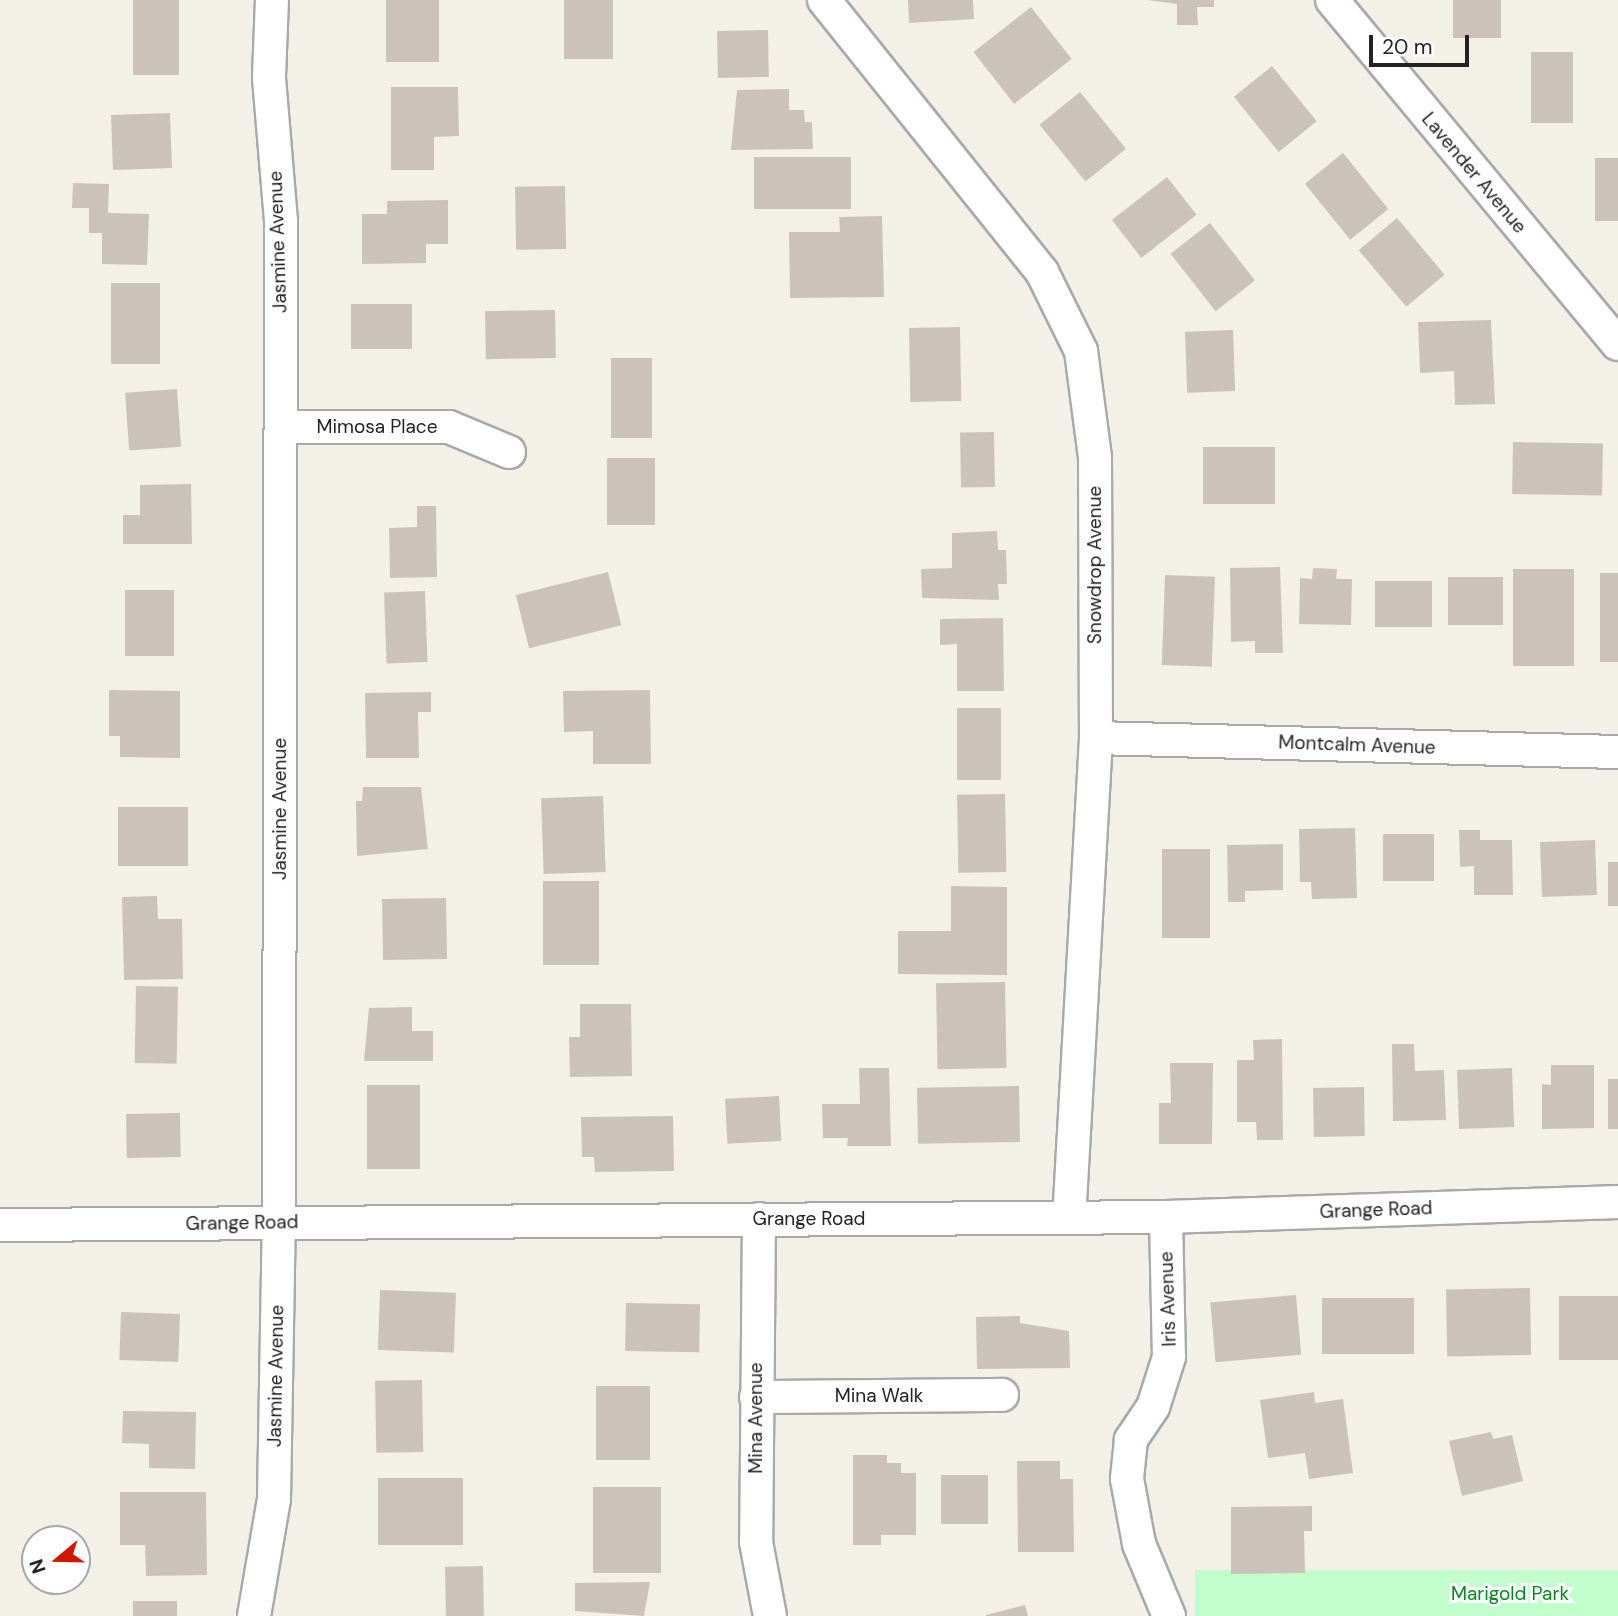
<!DOCTYPE html>
<style>
body{margin:0}
#map{position:relative;width:1618px;height:1616px;overflow:hidden;background:#f3f0e8;font-family:"DM Sans",sans-serif}
div>[style]{position:absolute}
[style*='--x']{left:calc(var(--x)*1px);top:calc(var(--y)*1px);width:calc(var(--w)*1px);rotate:calc(var(--a)*1deg)}
.park>*{inset:0;background:#c2ffcd;transform-origin:0 0}
.building>*{inset:0;background:#cbc3ba;transform-origin:0 0}
.roads{filter:drop-shadow(2px 0 #a9a9a9) drop-shadow(-2px 0 #a9a9a9) drop-shadow(0 2px #a9a9a9) drop-shadow(0 -2px #a9a9a9)}
.street>*{height:32px;margin:-16px;padding:0 16px;transform-origin:16px;border-radius:16px;background:#fff}
span{translate:-50% -50%;white-space:nowrap;text-align:center;line-height:1.15;-webkit-text-stroke:6px #fff;paint-order:stroke}
.street-label{font-size:19px;color:#222}
.park-label{font-size:19px;color:#01891a}
.north{position:absolute;left:21px;top:1525px;width:70px;height:70px;box-sizing:border-box;background:#fff;border:2px solid #a7a7a7;border-radius:50%;rotate:251deg;font-size:19px;font-weight:700;line-height:28px;text-align:center;color:#222}
.north::after{content:'';display:block;margin:auto;width:24px;height:32px;background:#d31500;clip-path:polygon(50% 0,100% 100%,50% 72%,0 100%)}
.scale{position:absolute;left:1369px;top:35px;width:100px;height:32px;box-sizing:border-box;border:4px solid #222;border-top:0;padding-left:9px;font-size:21px;line-height:24px;white-space:nowrap;color:#222;-webkit-text-stroke:5px #fff;paint-order:stroke}
</style>
<div id="map">
<div class="park">
<div style="left:1618px;top:1570px;width:46px;height:423px;rotate:90deg"></div>
</div>
<div class="building">
<div style="left:133px;top:0;width:46px;height:75px"></div>
<div style="left:386px;top:0;width:53px;height:62px"></div>
<div style="left:564px;top:0;width:49px;height:59px"></div>
<div style="clip-path:polygon(908px 0,973px 0,974px 19px,909px 23px)"></div>
<div style="clip-path:polygon(1147px 0,1214px 0,1214px 7px,1197px 7px,1198px 25px,1177px 25px,1177px 4px)"></div>
<div style="left:1453px;top:0;width:48px;height:38px"></div>
<div style="left:1031px;top:7px;width:66px;height:73px;rotate:52deg"></div>
<div style="left:768px;top:30px;width:47px;height:51px;rotate:89deg"></div>
<div style="left:1531px;top:52px;width:42px;height:71px"></div>
<div style="left:1272px;top:66px;width:71px;height:49px;rotate:51deg"></div>
<div style="clip-path:polygon(391px 87px,458px 87px,459px 136px,434px 137px,434px 170px,391px 170px)"></div>
<div style="clip-path:polygon(789px 89px,789px 110px,804px 110px,805px 122px,812px 122px,813px 149px,731px 150px,737px 90px)"></div>
<div style="left:1080px;top:92px;width:73px;height:52px;rotate:51deg"></div>
<div style="left:170px;top:113px;width:55px;height:59px;rotate:88deg"></div>
<div style="left:1343px;top:153px;width:72px;height:49px;rotate:51deg"></div>
<div style="left:754px;top:157px;width:97px;height:52px"></div>
<div style="left:1595px;top:158px;width:23px;height:63px"></div>
<div style="left:1167px;top:177px;width:48px;height:70px;rotate:52deg"></div>
<div style="clip-path:polygon(73px 183px,109px 184px,108px 213px,149px 214px,147px 265px,102px 264px,102px 233px,89px 233px,89px 208px,72px 208px)"></div>
<div style="left:565px;top:186px;width:63px;height:50px;rotate:89deg"></div>
<div style="clip-path:polygon(448px 200px,448px 244px,426px 244px,426px 263px,362px 264px,362px 214px,387px 214px,387px 201px)"></div>
<div style="clip-path:polygon(882px 216px,884px 297px,790px 298px,789px 232px,840px 232px,839px 217px)"></div>
<div style="left:1397px;top:218px;width:74px;height:50px;rotate:50deg"></div>
<div style="left:1210px;top:223px;width:73px;height:50px;rotate:52deg"></div>
<div style="left:111px;top:283px;width:49px;height:81px"></div>
<div style="left:412px;top:304px;width:45px;height:61px;rotate:90deg"></div>
<div style="left:555px;top:310px;width:48px;height:70px;rotate:89deg"></div>
<div style="clip-path:polygon(1491px 320px,1495px 404px,1455px 405px,1454px 371px,1420px 373px,1418px 322px)"></div>
<div style="left:960px;top:327px;width:74px;height:51px;rotate:89deg"></div>
<div style="left:1233px;top:330px;width:61px;height:48px;rotate:88deg"></div>
<div style="left:611px;top:358px;width:41px;height:80px"></div>
<div style="left:177px;top:389px;width:58px;height:52px;rotate:86deg"></div>
<div style="left:994px;top:432px;width:55px;height:34px;rotate:89deg"></div>
<div style="left:1513px;top:442px;width:90px;height:52px;rotate:1deg"></div>
<div style="left:1203px;top:447px;width:72px;height:57px"></div>
<div style="left:655px;top:458px;width:67px;height:48px;rotate:90deg"></div>
<div style="clip-path:polygon(191px 484px,192px 544px,123px 544px,123px 515px,140px 515px,140px 485px)"></div>
<div style="clip-path:polygon(417px 506px,436px 506px,437px 577px,390px 578px,389px 528px,417px 527px)"></div>
<div style="clip-path:polygon(997px 531px,998px 550px,1006px 550px,1007px 584px,998px 584px,999px 600px,922px 598px,921px 569px,952px 568px,952px 533px)"></div>
<div style="clip-path:polygon(1280px 567px,1283px 653px,1255px 653px,1255px 641px,1231px 642px,1230px 568px)"></div>
<div style="clip-path:polygon(1313px 568px,1337px 569px,1336px 579px,1352px 579px,1351px 625px,1299px 624px,1300px 578px,1312px 579px)"></div>
<div style="left:1513px;top:569px;width:61px;height:97px"></div>
<div style="left:608px;top:572px;width:55px;height:95px;rotate:76deg"></div>
<div style="left:1600px;top:573px;width:18px;height:89px"></div>
<div style="left:1165px;top:575px;width:50px;height:90px;rotate:2deg"></div>
<div style="left:1448px;top:577px;width:55px;height:48px"></div>
<div style="left:1375px;top:581px;width:57px;height:46px"></div>
<div style="left:125px;top:590px;width:49px;height:66px"></div>
<div style="left:425px;top:591px;width:71px;height:41px;rotate:88deg"></div>
<div style="clip-path:polygon(1003px 618px,1004px 691px,957px 691px,957px 644px,940px 645px,940px 619px)"></div>
<div style="clip-path:polygon(109px 690px,180px 691px,180px 758px,120px 757px,120px 736px,109px 736px)"></div>
<div style="clip-path:polygon(650px 690px,651px 764px,593px 764px,593px 731px,564px 732px,563px 691px)"></div>
<div style="clip-path:polygon(431px 692px,431px 712px,418px 712px,419px 758px,366px 758px,365px 693px)"></div>
<div style="left:957px;top:708px;width:44px;height:72px"></div>
<div style="clip-path:polygon(363px 787px,421px 787px,428px 849px,357px 856px,356px 801px,362px 801px)"></div>
<div style="left:1005px;top:794px;width:78px;height:48px;rotate:89deg"></div>
<div style="left:603px;top:796px;width:76px;height:62px;rotate:88deg"></div>
<div style="left:118px;top:807px;width:70px;height:59px"></div>
<div style="clip-path:polygon(1355px 828px,1357px 898px,1312px 899px,1311px 882px,1300px 882px,1299px 829px)"></div>
<div style="clip-path:polygon(1459px 830px,1480px 830px,1480px 840px,1512px 840px,1513px 895px,1474px 895px,1474px 866px,1460px 867px)"></div>
<div style="left:1383px;top:834px;width:51px;height:47px"></div>
<div style="left:1595px;top:840px;width:55px;height:55px;rotate:88deg"></div>
<div style="clip-path:polygon(1283px 844px,1283px 890px,1245px 891px,1245px 902px,1228px 902px,1227px 845px)"></div>
<div style="left:1162px;top:849px;width:48px;height:89px"></div>
<div style="left:1608px;top:862px;width:10px;height:44px"></div>
<div style="left:543px;top:881px;width:56px;height:84px"></div>
<div style="clip-path:polygon(951px 886px,1007px 887px,1007px 975px,898px 974px,898px 931px,951px 931px)"></div>
<div style="clip-path:polygon(157px 896px,158px 919px,182px 919px,183px 979px,124px 980px,122px 897px)"></div>
<div style="left:446px;top:898px;width:61px;height:64px;rotate:89deg"></div>
<div style="left:1005px;top:982px;width:86px;height:69px;rotate:89deg"></div>
<div style="left:136px;top:986px;width:42px;height:77px;rotate:1deg"></div>
<div style="clip-path:polygon(580px 1004px,631px 1004px,632px 1076px,570px 1077px,569px 1037px,580px 1037px)"></div>
<div style="clip-path:polygon(412px 1007px,412px 1031px,433px 1031px,433px 1061px,364px 1061px,369px 1008px)"></div>
<div style="clip-path:polygon(1282px 1039px,1283px 1140px,1257px 1140px,1256px 1122px,1237px 1122px,1237px 1060px,1254px 1060px,1253px 1040px)"></div>
<div style="clip-path:polygon(1392px 1044px,1414px 1044px,1415px 1071px,1444px 1070px,1446px 1120px,1393px 1121px)"></div>
<div style="clip-path:polygon(1170px 1063px,1213px 1063px,1212px 1144px,1159px 1144px,1159px 1103px,1171px 1103px)"></div>
<div style="clip-path:polygon(1551px 1065px,1594px 1065px,1594px 1128px,1542px 1129px,1542px 1084px,1551px 1085px)"></div>
<div style="clip-path:polygon(859px 1068px,889px 1068px,891px 1146px,847px 1146px,848px 1138px,823px 1138px,822px 1104px,860px 1104px)"></div>
<div style="left:1512px;top:1068px;width:59px;height:55px;rotate:88deg"></div>
<div style="left:1618px;top:1079px;width:50px;height:10px;rotate:90deg"></div>
<div style="left:367px;top:1085px;width:53px;height:84px"></div>
<div style="left:1019px;top:1086px;width:56px;height:102px;rotate:89deg"></div>
<div style="left:1364px;top:1087px;width:49px;height:51px;rotate:89deg"></div>
<div style="left:779px;top:1096px;width:45px;height:54px;rotate:87deg"></div>
<div style="left:180px;top:1113px;width:44px;height:54px;rotate:89deg"></div>
<div style="clip-path:polygon(673px 1116px,674px 1171px,595px 1172px,594px 1157px,582px 1157px,581px 1117px)"></div>
<div style="left:1530px;top:1288px;width:67px;height:84px;rotate:89deg"></div>
<div style="left:380px;top:1290px;width:76px;height:60px;rotate:2deg"></div>
<div style="left:1296px;top:1295px;width:60px;height:86px;rotate:85deg"></div>
<div style="left:1618px;top:1296px;width:64px;height:59px;rotate:90deg"></div>
<div style="left:1322px;top:1298px;width:92px;height:56px"></div>
<div style="left:626px;top:1303px;width:74px;height:48px;rotate:1deg"></div>
<div style="left:121px;top:1312px;width:59px;height:48px;rotate:2deg"></div>
<div style="clip-path:polygon(1020px 1316px,1020px 1323px,1069px 1331px,1070px 1368px,977px 1369px,976px 1317px)"></div>
<div style="left:422px;top:1380px;width:72px;height:47px;rotate:89deg"></div>
<div style="left:650px;top:1386px;width:74px;height:54px;rotate:90deg"></div>
<div style="clip-path:polygon(1314px 1392px,1315px 1403px,1343px 1399px,1353px 1473px,1309px 1479px,1305px 1453px,1268px 1458px,1260px 1400px)"></div>
<div style="clip-path:polygon(123px 1411px,196px 1412px,195px 1469px,149px 1468px,149px 1444px,122px 1443px)"></div>
<div style="clip-path:polygon(1491px 1432px,1493px 1439px,1512px 1435px,1523px 1481px,1462px 1496px,1449px 1441px)"></div>
<div style="clip-path:polygon(853px 1455px,887px 1455px,887px 1463px,901px 1463px,901px 1473px,916px 1473px,916px 1535px,881px 1535px,881px 1545px,853px 1545px)"></div>
<div style="clip-path:polygon(1017px 1461px,1060px 1461px,1060px 1479px,1073px 1479px,1074px 1552px,1018px 1552px)"></div>
<div style="left:941px;top:1475px;width:47px;height:49px"></div>
<div style="left:463px;top:1478px;width:67px;height:85px;rotate:90deg"></div>
<div style="left:593px;top:1487px;width:68px;height:86px"></div>
<div style="clip-path:polygon(120px 1492px,206px 1492px,207px 1575px,146px 1576px,145px 1545px,120px 1545px)"></div>
<div style="clip-path:polygon(1312px 1506px,1312px 1531px,1304px 1531px,1305px 1573px,1231px 1574px,1231px 1507px)"></div>
<div style="left:483px;top:1566px;width:50px;height:38px;rotate:89deg"></div>
<div style="clip-path:polygon(650px 1582px,644px 1616px,575px 1611px,575px 1583px)"></div>
<div style="left:133px;top:1601px;width:44px;height:15px"></div>
<div style="clip-path:polygon(1025px 1605px,1028px 1616px,986px 1616px,986px 1615px)"></div>
</div>
<div class="roads">
<div class="street">
<div style="--x:824;--y:0;--w:349;--a:51.3"></div>
<div style="--x:1042;--y:272;--w:88;--a:63.7"></div>
<div style="--x:1081;--y:351;--w:107;--a:82.5"></div>
<div style="--x:1095;--y:457;--w:281;--a:89.8"></div>
<div style="--x:1096;--y:738;--w:480;--a:93.2"></div>
<div style="--x:1332;--y:0;--w:447;--a:50.3"></div>
<div style="--x:282;--y:427;--w:167;--a:0"></div>
<div style="--x:449;--y:427;--w:65;--a:22.6"></div>
<div style="--x:1096;--y:738;--w:522;--a:1.54"></div>
<div style="--x:1166;--y:1217;--w:140;--a:88.8"></div>
<div style="--x:1169;--y:1357;--w:52;--a:107.7"></div>
<div style="--x:1153;--y:1407;--w:40;--a:124"></div>
<div style="--x:1131;--y:1440;--w:39;--a:96"></div>
<div style="--x:1127;--y:1479;--w:66;--a:79.5"></div>
<div style="--x:1139;--y:1544;--w:78;--a:67.4"></div>
<div style="--x:759;--y:1219;--w:323;--a:90.5"></div>
<div style="--x:756;--y:1542;--w:75;--a:79.3"></div>
<div style="--x:0;--y:1225;--w:1166;--a:-0.39"></div>
<div style="--x:1166;--y:1217;--w:452;--a:-1.9"></div>
<div style="--x:756;--y:1397;--w:246;--a:-0.5"></div>
<div style="--x:254;--y:1616;--w:119;--a:-80.3"></div>
<div style="--x:274;--y:1499;--w:276;--a:-89"></div>
<div style="--x:279;--y:1223;--w:1002;--a:-89.89"></div>
<div style="--x:281;--y:221;--w:144;--a:-94.8"></div>
<div style="--x:269;--y:77;--w:77;--a:-87.8"></div>
</div>
</div>
<div class="street-label">
<span style="left:1474px;top:173px;rotate:50deg">Lavender Avenue</span>
<span style="left:278px;top:242px;rotate:-92deg">Jasmine Avenue</span>
<span style="left:377px;top:427px">Mimosa Place</span>
<span style="left:1095px;top:565px;rotate:-90deg">Snowdrop Avenue</span>
<span style="left:1357px;top:745px;rotate:2deg">Montcalm Avenue</span>
<span style="left:280px;top:809px;rotate:-90deg">Jasmine Avenue</span>
<span style="left:1376px;top:1210px;rotate:-2deg">Grange Road</span>
<span style="left:809px;top:1219px">Grange Road</span>
<span style="left:242px;top:1223px;rotate:-1deg">Grange Road</span>
<span style="left:1168px;top:1299px;rotate:-92deg">Iris Avenue</span>
<span style="left:276px;top:1376px;rotate:-89deg">Jasmine Avenue</span>
<span style="left:879px;top:1396px">Mina Walk</span>
<span style="left:756px;top:1418px;rotate:-90deg">Mina Avenue</span>
</div>
<div class="park-label">
<span style="left:1510px;top:1594px">Marigold Park</span>
</div>
<div class="north">N</div>
<div class="scale">20 m</div>
</div>
